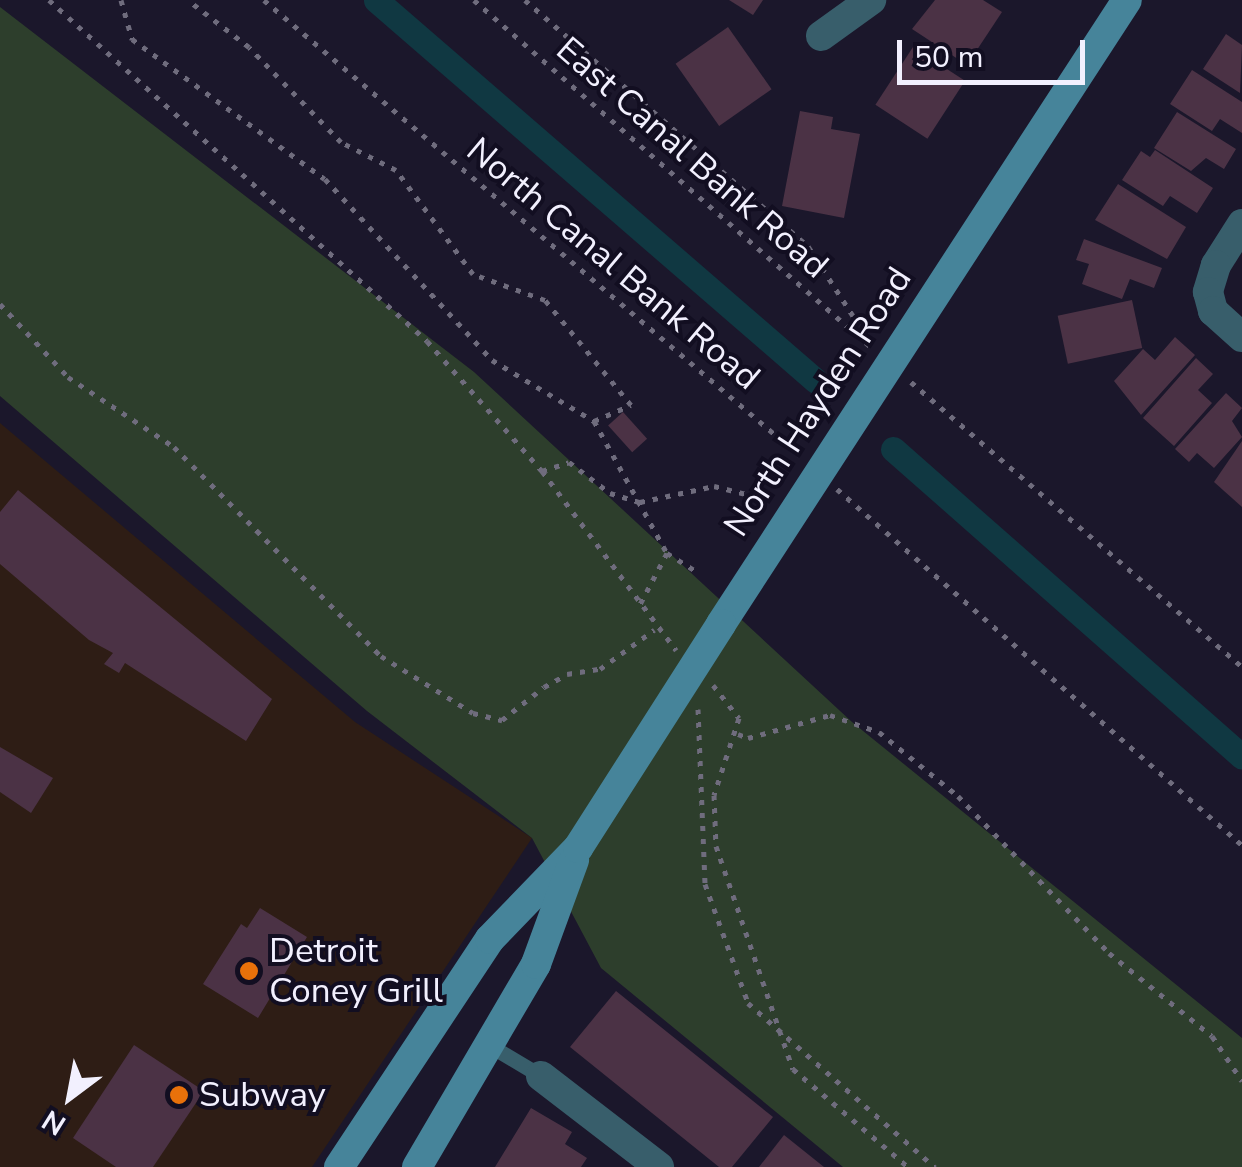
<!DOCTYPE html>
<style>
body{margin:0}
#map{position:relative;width:1242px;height:1167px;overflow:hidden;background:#1b172b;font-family:"Nunito Sans",sans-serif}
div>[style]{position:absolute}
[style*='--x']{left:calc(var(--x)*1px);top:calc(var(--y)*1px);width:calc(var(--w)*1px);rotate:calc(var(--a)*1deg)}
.commercial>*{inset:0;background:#2e1d15}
.green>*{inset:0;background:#2d3e2c}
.canal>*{height:25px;margin:-12.5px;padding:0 12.5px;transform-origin:12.5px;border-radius:12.5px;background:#103842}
.building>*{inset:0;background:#4b3245;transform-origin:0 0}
.path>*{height:5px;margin-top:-2.5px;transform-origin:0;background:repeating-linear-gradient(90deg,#6f6c7d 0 5px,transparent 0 13px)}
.lane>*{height:15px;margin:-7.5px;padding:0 7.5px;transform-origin:7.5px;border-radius:7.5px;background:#385e6b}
.street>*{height:30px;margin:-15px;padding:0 15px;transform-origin:15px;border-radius:15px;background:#385e6b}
.secondary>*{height:30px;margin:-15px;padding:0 15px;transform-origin:15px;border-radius:15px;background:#46849a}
.secondary-bridge>*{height:30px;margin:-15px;padding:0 15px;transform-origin:15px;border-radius:15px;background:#46849a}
.dots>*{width:28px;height:28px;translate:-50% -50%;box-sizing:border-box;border:5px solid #120e21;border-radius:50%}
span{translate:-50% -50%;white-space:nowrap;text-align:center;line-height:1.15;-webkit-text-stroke:8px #120e21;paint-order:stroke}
.street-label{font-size:35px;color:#f2f0fe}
.poi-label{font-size:35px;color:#f2f0fe}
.left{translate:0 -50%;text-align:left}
.north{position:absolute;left:20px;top:1047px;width:100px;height:100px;-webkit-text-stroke:8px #120e21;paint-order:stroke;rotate:212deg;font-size:28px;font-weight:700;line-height:40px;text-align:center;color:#f2f0fe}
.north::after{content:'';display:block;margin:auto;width:35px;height:45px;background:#f2f0fe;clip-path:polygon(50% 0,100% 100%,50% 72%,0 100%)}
.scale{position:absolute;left:897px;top:40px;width:188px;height:45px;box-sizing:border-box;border:5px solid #f2f0fe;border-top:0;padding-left:12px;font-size:30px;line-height:35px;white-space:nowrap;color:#f2f0fe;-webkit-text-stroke:8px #120e21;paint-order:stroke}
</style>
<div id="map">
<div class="commercial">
<div style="clip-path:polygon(0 423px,355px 722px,532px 838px,312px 1167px,0 1167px)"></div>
</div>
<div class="green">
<div style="clip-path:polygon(0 7px,474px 372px,852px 722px,1242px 1038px,1242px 1167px,843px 1167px,601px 968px,532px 838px,367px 711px,0 396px)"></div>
</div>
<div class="canal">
<div style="--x:376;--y:0;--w:582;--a:40.89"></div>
<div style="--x:893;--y:449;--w:465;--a:41.4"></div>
</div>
<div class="building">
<div style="clip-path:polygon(729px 0,763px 0,753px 15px)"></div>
<div style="clip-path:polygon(935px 0,983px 0,1002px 12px,967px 65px,912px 29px)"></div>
<div style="left:728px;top:27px;width:76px;height:64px;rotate:55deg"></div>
<div style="clip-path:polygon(1226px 34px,1242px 45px,1240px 93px,1203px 69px)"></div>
<div style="left:913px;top:47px;width:62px;height:69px;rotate:33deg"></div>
<div style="clip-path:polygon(1192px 70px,1242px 102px,1242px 133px,1220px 119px,1212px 131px,1170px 104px)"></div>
<div style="clip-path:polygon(800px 111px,833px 117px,831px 129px,860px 134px,844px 218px,782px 206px)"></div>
<div style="clip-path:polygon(1177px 112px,1236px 149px,1224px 169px,1206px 158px,1191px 171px,1154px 148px)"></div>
<div style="clip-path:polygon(1155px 150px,1213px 188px,1197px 213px,1170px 196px,1163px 206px,1122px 180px,1141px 151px,1150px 157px)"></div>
<div style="clip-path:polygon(1118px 184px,1186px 227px,1167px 259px,1095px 220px)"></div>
<div style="clip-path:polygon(1084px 239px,1162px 268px,1154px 288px,1130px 279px,1122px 299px,1082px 284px,1089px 264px,1076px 260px)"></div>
<div style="left:1132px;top:300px;width:49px;height:76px;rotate:78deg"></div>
<div style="clip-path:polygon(1175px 337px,1195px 355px,1141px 415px,1114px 381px,1143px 349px,1155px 360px)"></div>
<div style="clip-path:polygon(1196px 358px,1213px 374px,1198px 390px,1212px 403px,1174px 446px,1143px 418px)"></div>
<div style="clip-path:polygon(1226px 393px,1242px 408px,1232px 421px,1242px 437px,1214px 468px,1197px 453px,1189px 462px,1175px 449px)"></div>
<div style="left:623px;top:412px;width:36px;height:20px;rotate:48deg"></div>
<div style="clip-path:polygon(1242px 441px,1242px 507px,1214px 482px)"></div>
<div style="clip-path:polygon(18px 490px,272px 699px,246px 741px,125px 663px,119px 673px,104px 664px,113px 653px,89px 640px,0 564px,0 512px)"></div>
<div style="clip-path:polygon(0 747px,53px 778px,31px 813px,0 792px)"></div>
<div style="clip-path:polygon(260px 908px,307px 937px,258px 1018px,203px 984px,241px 924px,247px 928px)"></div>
<div style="clip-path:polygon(616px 991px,773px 1117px,732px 1167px,719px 1167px,570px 1047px)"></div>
<div style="clip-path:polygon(134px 1045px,204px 1091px,153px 1167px,116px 1167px,73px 1138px)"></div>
<div style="clip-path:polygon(531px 1108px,572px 1132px,565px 1144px,587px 1158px,581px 1167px,495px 1167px)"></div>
<div style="clip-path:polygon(784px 1135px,824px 1167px,759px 1167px)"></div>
</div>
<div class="path">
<div style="--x:49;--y:0;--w:509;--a:42.05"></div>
<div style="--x:427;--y:341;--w:174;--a:48.5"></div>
<div style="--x:542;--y:471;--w:224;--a:53.2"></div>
<div style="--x:121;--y:0;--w:41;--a:74.2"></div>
<div style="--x:132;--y:39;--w:238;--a:36"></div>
<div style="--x:325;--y:179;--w:246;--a:47.3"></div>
<div style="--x:492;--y:360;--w:119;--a:30.9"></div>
<div style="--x:594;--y:421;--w:40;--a:-23.4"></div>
<div style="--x:631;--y:405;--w:136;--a:-129.3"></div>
<div style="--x:545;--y:300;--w:77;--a:-160.1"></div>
<div style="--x:473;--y:274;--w:129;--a:-126.5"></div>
<div style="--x:396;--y:170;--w:62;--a:-153"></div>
<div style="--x:341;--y:142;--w:132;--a:-134.1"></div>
<div style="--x:249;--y:47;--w:77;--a:-142.4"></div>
<div style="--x:264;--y:0;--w:702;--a:40.38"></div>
<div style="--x:474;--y:0;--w:529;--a:41.17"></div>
<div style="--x:525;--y:0;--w:375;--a:41"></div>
<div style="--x:808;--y:246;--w:90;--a:57.2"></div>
<div style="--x:0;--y:304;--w:100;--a:47"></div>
<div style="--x:68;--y:377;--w:127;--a:33.4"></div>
<div style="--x:174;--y:447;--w:294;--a:45.3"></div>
<div style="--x:381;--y:656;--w:108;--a:31.8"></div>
<div style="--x:473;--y:713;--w:30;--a:14"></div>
<div style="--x:502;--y:720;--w:53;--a:-38.2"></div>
<div style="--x:544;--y:687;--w:26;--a:-29"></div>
<div style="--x:567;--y:674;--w:33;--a:-9"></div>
<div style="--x:600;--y:669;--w:67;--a:-35.8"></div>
<div style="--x:911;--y:382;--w:437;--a:40.7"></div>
<div style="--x:594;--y:421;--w:151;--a:61.1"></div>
<div style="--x:667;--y:553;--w:62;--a:117.8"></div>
<div style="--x:542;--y:471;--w:28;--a:-18"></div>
<div style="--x:569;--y:462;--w:51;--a:37.1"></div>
<div style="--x:610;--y:493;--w:31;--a:17"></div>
<div style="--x:640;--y:502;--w:76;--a:-12.2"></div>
<div style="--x:714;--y:486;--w:34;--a:14"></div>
<div style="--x:837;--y:489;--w:539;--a:41.32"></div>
<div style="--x:667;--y:553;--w:36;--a:32"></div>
<div style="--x:713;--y:685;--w:42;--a:51.8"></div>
<div style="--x:739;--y:718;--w:81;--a:108"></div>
<div style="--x:714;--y:795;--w:51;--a:87.8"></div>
<div style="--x:716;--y:846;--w:236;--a:71"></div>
<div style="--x:793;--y:1069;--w:151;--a:40.4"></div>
<div style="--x:698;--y:709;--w:175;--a:87.7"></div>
<div style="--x:705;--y:884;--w:127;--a:70.1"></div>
<div style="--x:748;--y:1003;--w:249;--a:41.3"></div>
<div style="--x:738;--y:734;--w:11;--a:22"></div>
<div style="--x:748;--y:738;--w:85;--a:-15.7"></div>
<div style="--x:830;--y:715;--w:52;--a:19.1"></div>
<div style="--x:879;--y:732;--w:102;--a:39"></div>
<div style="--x:958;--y:796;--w:218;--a:46.1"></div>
<div style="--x:1109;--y:953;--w:132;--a:38.9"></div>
<div style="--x:1212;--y:1036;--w:54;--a:56.3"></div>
</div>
<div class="lane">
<div style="--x:489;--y:1045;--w:61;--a:30.8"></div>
</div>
<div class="street">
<div style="--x:821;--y:36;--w:62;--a:-35.8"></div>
<div style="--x:1242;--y:224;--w:49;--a:122.4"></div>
<div style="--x:1216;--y:265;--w:28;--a:107"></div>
<div style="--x:1208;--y:292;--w:20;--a:75"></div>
<div style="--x:1213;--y:311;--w:39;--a:42"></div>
<div style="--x:541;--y:1076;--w:149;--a:37.6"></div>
</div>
<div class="secondary">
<div style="--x:721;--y:624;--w:744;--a:-56.95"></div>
<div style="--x:339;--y:1167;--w:273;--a:-56.5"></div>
<div style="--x:490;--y:939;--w:127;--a:-46"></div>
<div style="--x:417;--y:1167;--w:235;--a:-59.6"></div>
<div style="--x:536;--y:964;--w:111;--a:-69.9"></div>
</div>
<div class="secondary-bridge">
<div style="--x:578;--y:848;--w:266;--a:-57.4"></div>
</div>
<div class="dots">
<div style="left:249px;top:971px;background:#e8710a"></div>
<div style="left:179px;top:1095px;background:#e8710a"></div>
</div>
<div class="street-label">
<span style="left:692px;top:158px;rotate:41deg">East Canal Bank Road</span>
<span style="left:613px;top:264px;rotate:40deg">North Canal Bank Road</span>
<span style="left:818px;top:402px;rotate:-57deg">North Hayden Road</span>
</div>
<div class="poi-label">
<span class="left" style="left:269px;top:971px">Detroit<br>Coney Grill</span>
<span class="left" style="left:199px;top:1095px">Subway</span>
</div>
<div class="north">N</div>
<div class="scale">50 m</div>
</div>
